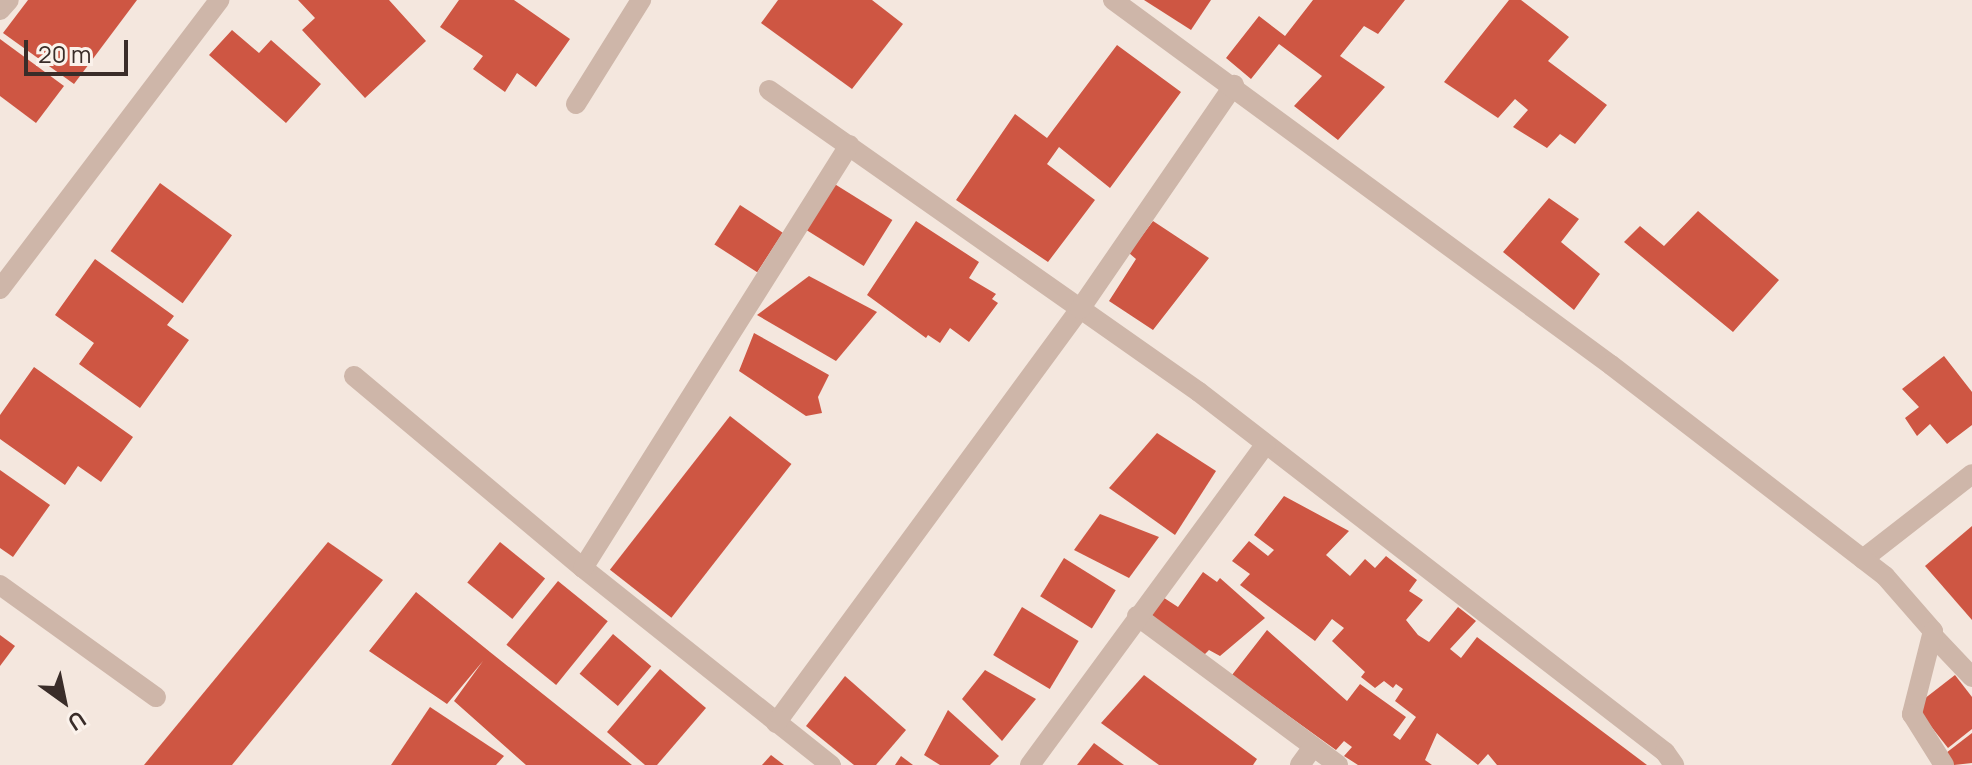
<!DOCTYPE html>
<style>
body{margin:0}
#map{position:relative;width:1972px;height:765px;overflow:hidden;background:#f4e7de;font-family:Manrope,sans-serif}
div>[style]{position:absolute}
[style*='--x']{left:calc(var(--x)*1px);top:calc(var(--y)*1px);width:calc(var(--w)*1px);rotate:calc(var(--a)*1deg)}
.building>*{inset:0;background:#ce5643;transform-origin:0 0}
.minor>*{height:20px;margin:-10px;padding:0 10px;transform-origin:10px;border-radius:10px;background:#ceb6a9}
.tertiary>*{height:20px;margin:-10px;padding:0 10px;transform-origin:10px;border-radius:10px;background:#ceb6a9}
span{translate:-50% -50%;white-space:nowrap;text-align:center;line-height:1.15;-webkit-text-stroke:6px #fbf2eb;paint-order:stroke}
.north{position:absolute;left:24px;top:661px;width:80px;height:80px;-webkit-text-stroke:6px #fbf2eb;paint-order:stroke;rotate:147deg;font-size:22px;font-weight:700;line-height:32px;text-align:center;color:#3a2d29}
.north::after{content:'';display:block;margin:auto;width:28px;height:36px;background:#3a2d29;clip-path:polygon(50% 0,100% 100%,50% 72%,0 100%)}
.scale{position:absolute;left:24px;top:40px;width:104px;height:36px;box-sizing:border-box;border:4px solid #3a2d29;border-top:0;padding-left:10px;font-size:24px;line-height:28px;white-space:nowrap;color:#3a2d29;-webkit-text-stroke:6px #fbf2eb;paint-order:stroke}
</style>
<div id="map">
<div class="building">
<div style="clip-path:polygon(28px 0,137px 0,74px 84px,3px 33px)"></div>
<div style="clip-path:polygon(298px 0,389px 0,426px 41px,365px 98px,302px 30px,315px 18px)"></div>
<div style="clip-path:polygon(459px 0,514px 0,570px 39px,536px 87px,517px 73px,505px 92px,473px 69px,483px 56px,440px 27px)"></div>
<div style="clip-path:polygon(778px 0,872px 0,903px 24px,852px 89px,761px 23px)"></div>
<div style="clip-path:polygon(1144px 0,1211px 0,1191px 30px)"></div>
<div style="clip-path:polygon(1313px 0,1405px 0,1378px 34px,1364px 26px,1340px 56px,1385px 87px,1338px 140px,1294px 106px,1322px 76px,1279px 44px,1251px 79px,1226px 58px,1259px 16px,1285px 36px)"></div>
<div style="clip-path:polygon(1509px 0,1521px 0,1569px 37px,1548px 61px,1607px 105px,1575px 144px,1560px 134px,1547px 148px,1513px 127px,1528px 110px,1515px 99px,1498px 118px,1444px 82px)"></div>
<div style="clip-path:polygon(232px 30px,259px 53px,271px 40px,321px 84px,286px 123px,209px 55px)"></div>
<div style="clip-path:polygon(0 39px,64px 86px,36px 123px,0 96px)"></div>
<div style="clip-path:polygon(1117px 45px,1181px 92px,1110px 188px,1059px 147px,1047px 164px,1095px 200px,1048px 262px,956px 200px,1015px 114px,1047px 138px)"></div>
<div style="left:160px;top:183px;width:89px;height:84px;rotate:36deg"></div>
<div style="left:833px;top:183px;width:70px;height:54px;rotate:32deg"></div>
<div style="clip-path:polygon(1549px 198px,1579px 219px,1561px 242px,1600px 274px,1574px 310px,1503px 252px)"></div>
<div style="left:740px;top:205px;width:51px;height:47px;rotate:33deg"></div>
<div style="clip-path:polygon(1698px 211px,1779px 280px,1733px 332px,1624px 242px,1640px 226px,1664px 246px)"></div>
<div style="clip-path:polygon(916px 221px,979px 262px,969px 278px,996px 294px,992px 299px,998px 303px,969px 342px,950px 328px,940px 343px,928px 335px,926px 338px,867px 295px)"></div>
<div style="clip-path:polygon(1153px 221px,1209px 258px,1153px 330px,1109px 301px,1136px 259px,1129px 253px)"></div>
<div style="clip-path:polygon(95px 259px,174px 316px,167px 325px,189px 340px,140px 408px,79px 364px,94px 343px,55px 315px)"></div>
<div style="clip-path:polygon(809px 276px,877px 312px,836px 361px,757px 315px)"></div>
<div style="clip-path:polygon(754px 333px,829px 375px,818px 397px,822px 413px,806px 416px,739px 371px)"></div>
<div style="clip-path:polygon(1944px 356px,1972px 392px,1972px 425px,1947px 444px,1930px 424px,1917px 436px,1905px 418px,1919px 407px,1902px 389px)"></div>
<div style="clip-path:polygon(34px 367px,133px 437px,101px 482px,78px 466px,65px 485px,0 439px,0 415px)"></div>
<div style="left:730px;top:416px;width:78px;height:195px;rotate:38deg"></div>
<div style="clip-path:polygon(1157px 433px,1216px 471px,1175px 535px,1109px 488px)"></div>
<div style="clip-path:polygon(0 470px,50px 505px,13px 557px,0 548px)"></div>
<div style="clip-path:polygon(1284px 496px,1349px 531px,1326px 555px,1350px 576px,1365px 559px,1375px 568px,1386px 556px,1417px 580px,1409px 591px,1423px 600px,1406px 620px,1418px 635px,1429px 642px,1458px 607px,1476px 621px,1450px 649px,1461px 658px,1477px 637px,1647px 765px,1497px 765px,1488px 754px,1478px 765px,1437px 733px,1425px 760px,1432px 765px,1358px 765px,1344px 756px,1352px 747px,1344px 741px,1336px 750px,1232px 675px,1267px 630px,1347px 701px,1360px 684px,1406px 717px,1393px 735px,1400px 740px,1416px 717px,1395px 701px,1403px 689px,1396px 684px,1393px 688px,1384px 681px,1375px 688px,1361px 677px,1365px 672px,1332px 641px,1344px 628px,1332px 619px,1315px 641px,1240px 585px,1250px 574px,1232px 561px,1249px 541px,1268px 556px,1274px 550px,1254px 535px)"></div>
<div style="clip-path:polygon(1100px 514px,1159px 537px,1129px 578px,1074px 550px)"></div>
<div style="clip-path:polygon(1972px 526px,1972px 620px,1925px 566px)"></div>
<div style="clip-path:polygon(328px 542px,383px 580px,232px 765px,144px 765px)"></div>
<div style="left:500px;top:542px;width:58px;height:52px;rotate:39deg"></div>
<div style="left:1064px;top:558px;width:61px;height:45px;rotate:32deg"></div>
<div style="clip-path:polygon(1203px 572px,1217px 582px,1220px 578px,1265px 618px,1220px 656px,1209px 650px,1203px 656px,1144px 612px,1158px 594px,1178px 607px)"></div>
<div style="left:558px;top:581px;width:64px;height:82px;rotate:39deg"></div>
<div style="clip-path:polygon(416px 592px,490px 652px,632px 765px,526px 765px,454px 701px,483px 661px,447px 704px,369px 651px)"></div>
<div style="left:1022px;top:607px;width:66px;height:56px;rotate:31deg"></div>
<div style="left:613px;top:634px;width:50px;height:52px;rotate:40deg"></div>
<div style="clip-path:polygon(0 635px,15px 646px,0 666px)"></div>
<div style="clip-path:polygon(660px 669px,706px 708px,657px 765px,645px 765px,607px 732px)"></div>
<div style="clip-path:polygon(985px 670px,1036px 699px,1002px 741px,962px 699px)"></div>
<div style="clip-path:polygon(1144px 675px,1257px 759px,1253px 765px,1159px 765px,1101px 723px)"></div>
<div style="clip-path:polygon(1955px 675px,1972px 697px,1972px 729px,1948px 748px,1915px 706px)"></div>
<div style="clip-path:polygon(845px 676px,906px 730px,876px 765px,854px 765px,806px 726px)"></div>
<div style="clip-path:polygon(430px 707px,504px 756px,496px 765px,391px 765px)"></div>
<div style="clip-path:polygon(948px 710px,999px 756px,990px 765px,940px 765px,924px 755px)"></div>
<div style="clip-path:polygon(1972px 733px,1972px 763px,1954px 765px,1946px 753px)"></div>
<div style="clip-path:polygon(1094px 743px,1124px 765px,1077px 765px)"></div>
<div style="clip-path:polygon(771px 755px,784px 765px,762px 765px)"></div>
<div style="clip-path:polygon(901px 756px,913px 765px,895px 765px)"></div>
</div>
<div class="minor">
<div style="--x:0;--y:10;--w:13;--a:-48"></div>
<div style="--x:769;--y:90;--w:525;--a:35.08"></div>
<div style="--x:1199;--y:392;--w:589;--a:37.69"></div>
<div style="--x:1665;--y:752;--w:16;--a:55"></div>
<div style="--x:576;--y:104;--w:123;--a:-58"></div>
<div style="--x:354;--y:376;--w:299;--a:40"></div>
<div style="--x:583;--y:568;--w:317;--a:38.5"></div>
<div style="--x:1863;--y:559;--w:138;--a:-37.9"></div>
<div style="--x:583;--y:568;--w:500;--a:-57.8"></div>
<div style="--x:0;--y:585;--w:192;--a:35.7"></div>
<div style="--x:1137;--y:616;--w:250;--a:36.5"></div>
<div style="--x:1934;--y:637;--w:55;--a:46.5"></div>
<div style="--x:776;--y:723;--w:514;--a:-53.71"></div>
<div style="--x:1080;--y:309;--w:272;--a:-55.5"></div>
<div style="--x:1030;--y:765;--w:398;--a:-53.7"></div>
<div style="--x:1300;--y:765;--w:22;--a:-54"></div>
</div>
<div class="tertiary">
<div style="--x:1113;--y:0;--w:617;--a:36.24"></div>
<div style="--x:1611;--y:365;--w:346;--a:37.6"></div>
<div style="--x:1885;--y:576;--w:73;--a:48.9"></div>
<div style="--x:1933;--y:631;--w:86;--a:104.2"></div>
<div style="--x:1912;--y:714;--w:60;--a:57.9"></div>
<div style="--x:0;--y:289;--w:363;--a:-52.8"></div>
</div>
<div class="north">U</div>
<div class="scale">20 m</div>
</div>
